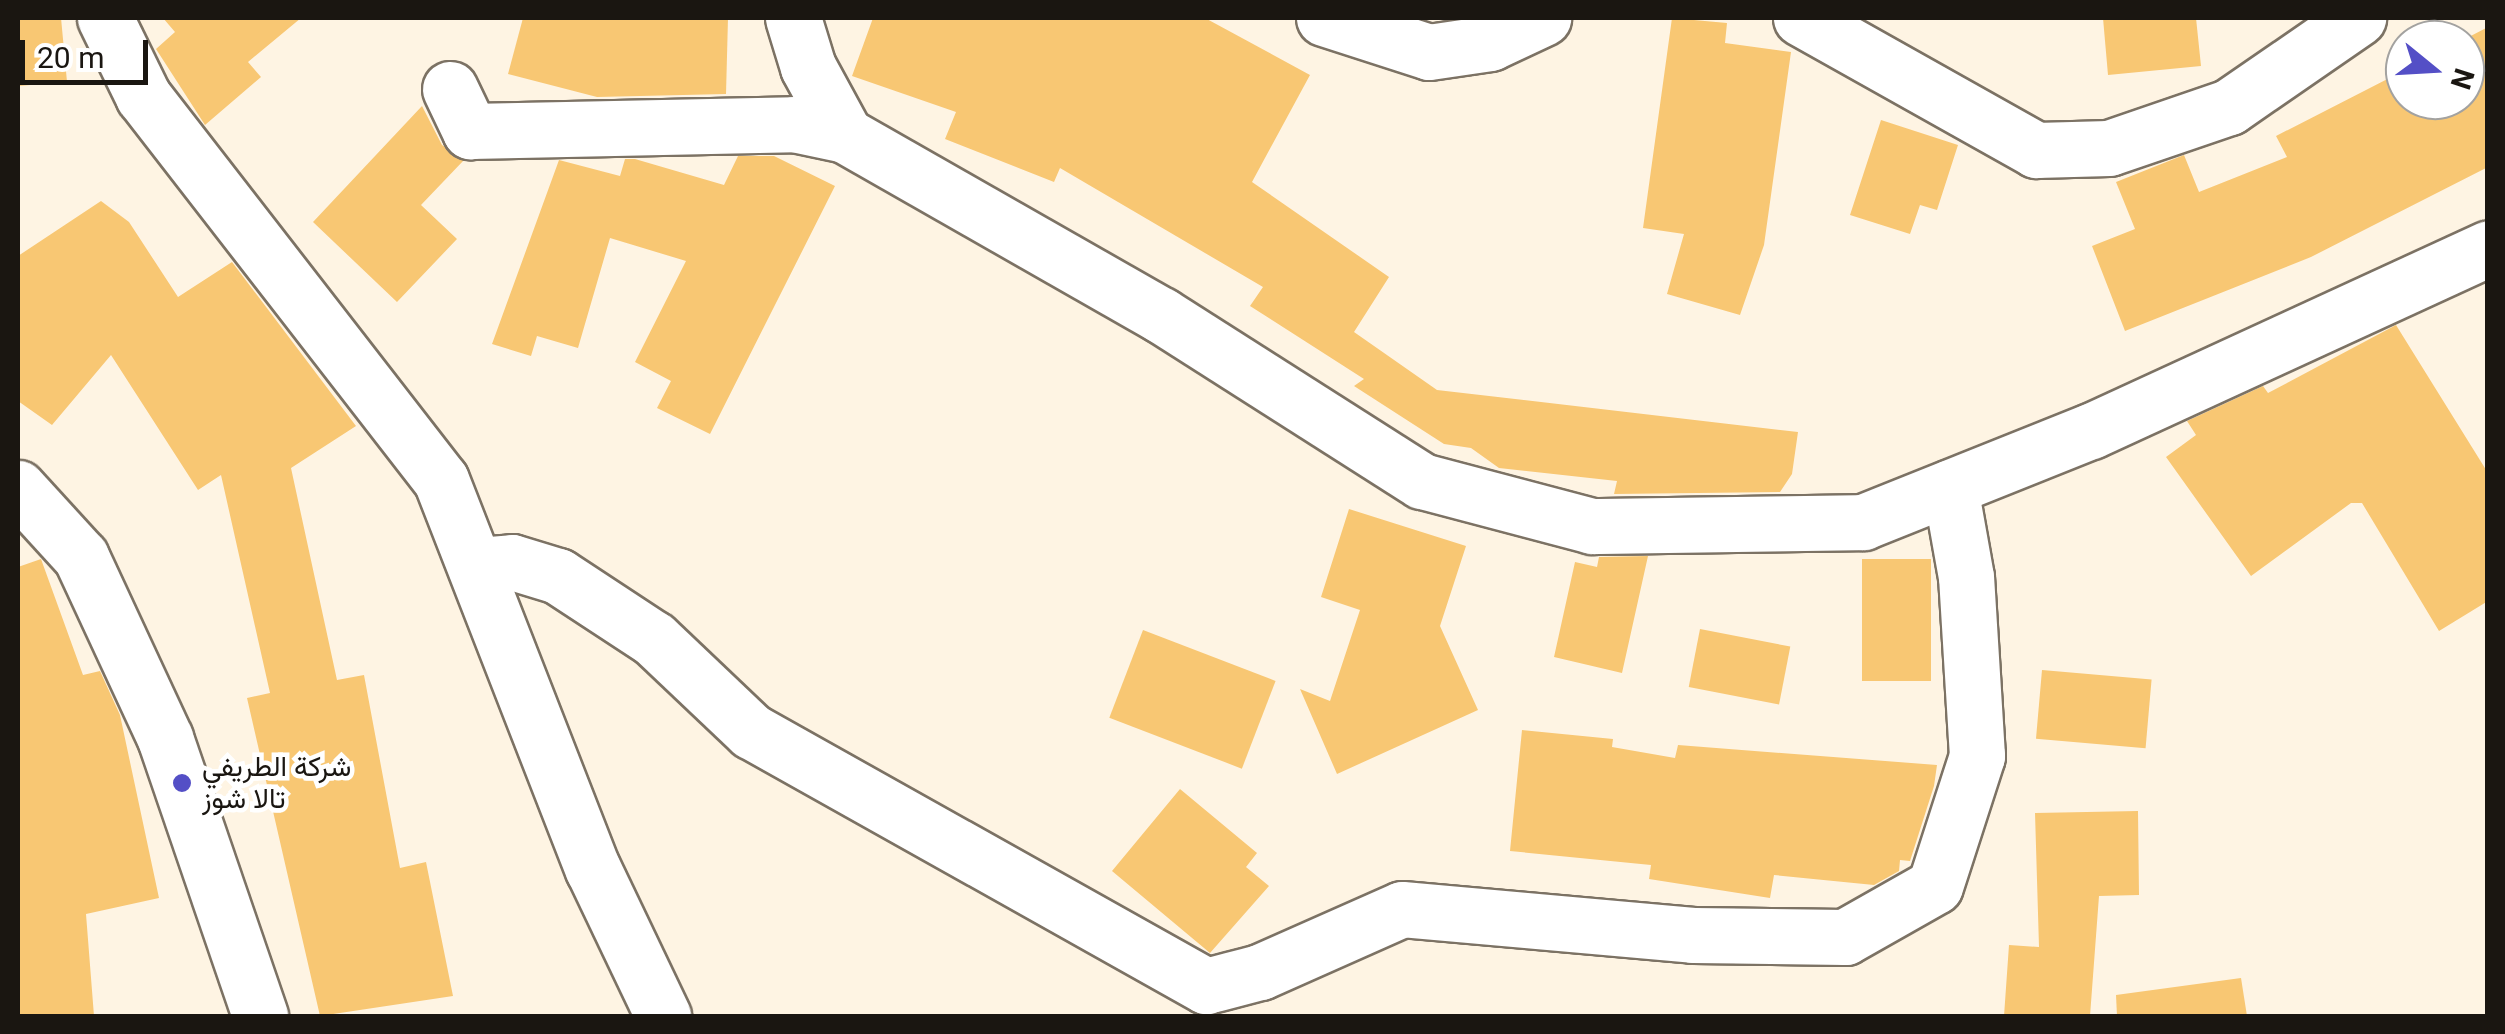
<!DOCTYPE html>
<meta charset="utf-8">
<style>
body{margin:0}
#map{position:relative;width:2505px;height:1034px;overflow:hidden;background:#fef4e3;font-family:Roboto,Vazirmatn,sans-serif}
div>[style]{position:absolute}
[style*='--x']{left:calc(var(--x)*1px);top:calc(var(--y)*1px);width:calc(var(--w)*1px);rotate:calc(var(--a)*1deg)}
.building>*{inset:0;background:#f8c773;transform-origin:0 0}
.roads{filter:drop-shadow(2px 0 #7c7264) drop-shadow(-2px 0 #7c7264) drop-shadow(0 2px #7c7264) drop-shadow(0 -2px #7c7264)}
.minor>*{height:55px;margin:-27.5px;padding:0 27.5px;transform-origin:27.5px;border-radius:27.5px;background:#fff}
.dots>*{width:28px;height:28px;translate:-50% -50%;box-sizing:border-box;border:5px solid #fff;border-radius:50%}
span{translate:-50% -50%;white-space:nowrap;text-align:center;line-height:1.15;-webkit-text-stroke:9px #fff;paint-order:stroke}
.poi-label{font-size:28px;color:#1a1611}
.left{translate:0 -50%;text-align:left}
.frame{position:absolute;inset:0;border:20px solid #1a1611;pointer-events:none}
.north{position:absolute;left:2385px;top:20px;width:100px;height:100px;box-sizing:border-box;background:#fff;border:2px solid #a3a2a0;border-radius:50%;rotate:108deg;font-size:28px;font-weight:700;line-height:40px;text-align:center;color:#1a1611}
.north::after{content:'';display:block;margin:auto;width:35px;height:45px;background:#544fc6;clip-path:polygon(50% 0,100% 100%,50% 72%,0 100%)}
.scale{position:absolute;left:20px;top:40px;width:128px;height:45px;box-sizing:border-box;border:5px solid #1a1611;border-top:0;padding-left:12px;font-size:30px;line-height:35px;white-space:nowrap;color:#1a1611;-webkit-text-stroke:8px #fff;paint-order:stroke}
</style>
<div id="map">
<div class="building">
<div style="clip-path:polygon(18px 18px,61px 18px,67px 82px,18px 86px)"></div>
<div style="clip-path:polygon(163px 18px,301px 18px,248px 62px,261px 77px,205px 125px,156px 49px,175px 32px)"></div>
<div style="clip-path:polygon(523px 18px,728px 18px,726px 94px,597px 97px,508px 74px)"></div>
<div style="clip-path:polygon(873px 18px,1205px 18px,1310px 75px,1252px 182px,1389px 277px,1354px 332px,1437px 390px,1798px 432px,1792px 474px,1780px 492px,1614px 494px,1617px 481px,1499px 468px,1471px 448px,1444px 444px,1354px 386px,1364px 379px,1250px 306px,1263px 287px,1060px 168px,1054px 182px,945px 139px,956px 112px,852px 76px)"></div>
<div style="clip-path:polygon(1672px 18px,1727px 23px,1725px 43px,1791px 52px,1764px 245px,1740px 315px,1667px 294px,1684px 234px,1643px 228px)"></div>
<div style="clip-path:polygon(2103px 18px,2196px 18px,2201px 66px,2108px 75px)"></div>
<div style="clip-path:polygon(2488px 27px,2488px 167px,2311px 257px,2125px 331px,2092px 246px,2135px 229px,2116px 182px,2184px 155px,2199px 192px,2287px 157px,2276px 136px,2405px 70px,2405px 100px,2465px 100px,2463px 40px)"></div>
<div style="clip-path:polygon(422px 106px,442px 145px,464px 160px,421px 205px,457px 239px,397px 302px,313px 222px)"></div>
<div style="clip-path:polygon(1881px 120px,1958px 145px,1937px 210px,1920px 205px,1910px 234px,1850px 215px)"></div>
<div style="clip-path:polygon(738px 156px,774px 156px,835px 186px,710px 434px,657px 408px,671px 381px,635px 362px,686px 261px,610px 238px,578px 348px,537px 336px,531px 356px,492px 344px,559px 160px,620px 176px,625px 159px,635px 159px,724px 185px)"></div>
<div style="clip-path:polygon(101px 201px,129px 222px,178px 297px,232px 262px,356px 426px,291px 468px,337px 680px,364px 675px,400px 868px,426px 862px,453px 996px,320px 1016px,247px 698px,270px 693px,221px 475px,198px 490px,111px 355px,52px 425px,18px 401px,18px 256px)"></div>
<div style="clip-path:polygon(2396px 325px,2488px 473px,2488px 601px,2439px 631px,2362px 503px,2351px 503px,2251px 576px,2166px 457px,2196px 435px,2187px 421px,2263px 386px,2268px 393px)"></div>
<div style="clip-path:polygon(1349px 509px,1466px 546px,1440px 626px,1478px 710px,1337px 774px,1300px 689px,1330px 701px,1360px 610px,1321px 597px)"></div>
<div style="clip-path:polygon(1648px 556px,1622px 673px,1554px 657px,1575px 562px,1597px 567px,1599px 557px)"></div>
<div style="clip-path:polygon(41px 559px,83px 675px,100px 671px,120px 715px,159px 898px,86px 914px,94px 1016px,18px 1016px,18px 567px)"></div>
<div style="left:1862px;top:559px;width:69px;height:122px"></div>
<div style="left:1700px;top:629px;width:92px;height:59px;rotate:11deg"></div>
<div style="left:1143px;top:630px;width:142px;height:94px;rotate:21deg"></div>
<div style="left:2042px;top:670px;width:110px;height:69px;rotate:5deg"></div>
<div style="clip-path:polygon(1522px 730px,1613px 739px,1612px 747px,1675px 758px,1678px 745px,1937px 765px,1934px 786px,1910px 861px,1900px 860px,1899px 871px,1874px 885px,1774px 875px,1770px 898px,1649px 879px,1651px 865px,1510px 851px)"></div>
<div style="clip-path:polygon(1180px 789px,1257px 853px,1246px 867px,1269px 886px,1210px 953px,1112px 871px)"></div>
<div style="clip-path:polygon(2138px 811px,2139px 895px,2099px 896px,2090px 1016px,2004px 1016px,2009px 945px,2039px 947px,2035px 813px)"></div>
<div style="clip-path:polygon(2241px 978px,2247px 1016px,2117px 1016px,2116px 995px)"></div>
</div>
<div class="roads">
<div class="minor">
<div style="--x:105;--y:18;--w:87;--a:64"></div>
<div style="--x:143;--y:96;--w:486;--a:52.2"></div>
<div style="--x:441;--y:480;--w:418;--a:68.7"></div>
<div style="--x:593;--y:869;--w:163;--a:64.5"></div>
<div style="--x:793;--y:18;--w:51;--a:73"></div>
<div style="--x:808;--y:67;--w:77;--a:61.4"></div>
<div style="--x:845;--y:135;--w:364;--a:29.7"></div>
<div style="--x:1161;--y:315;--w:309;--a:32.5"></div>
<div style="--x:1422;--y:481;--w:176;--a:14.8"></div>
<div style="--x:1592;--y:526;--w:271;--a:-0.8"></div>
<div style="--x:1863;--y:522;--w:245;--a:-21.8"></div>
<div style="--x:2091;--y:431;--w:437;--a:-24.7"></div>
<div style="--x:1324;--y:18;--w:110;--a:17.9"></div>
<div style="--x:1429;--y:52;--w:62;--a:-8.4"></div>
<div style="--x:1490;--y:43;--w:59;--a:-25.3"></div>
<div style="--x:1801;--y:18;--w:270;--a:29.3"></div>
<div style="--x:2036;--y:150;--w:73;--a:-1.6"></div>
<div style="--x:2109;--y:148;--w:127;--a:-18.9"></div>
<div style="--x:2229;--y:107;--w:157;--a:-34.6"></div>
<div style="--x:450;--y:89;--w:47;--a:64.5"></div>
<div style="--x:470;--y:131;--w:324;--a:-1.2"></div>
<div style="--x:794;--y:124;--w:52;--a:12.2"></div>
<div style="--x:18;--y:488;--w:93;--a:47.6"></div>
<div style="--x:81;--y:557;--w:200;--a:65.1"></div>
<div style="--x:165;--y:738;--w:294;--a:71.1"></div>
<div style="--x:479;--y:565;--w:33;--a:-5"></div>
<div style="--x:512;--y:562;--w:48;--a:16.9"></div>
<div style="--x:558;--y:576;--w:115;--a:33.3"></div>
<div style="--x:654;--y:639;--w:134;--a:43.5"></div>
<div style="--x:751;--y:731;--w:522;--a:29.27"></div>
<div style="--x:1206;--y:986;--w:56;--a:-14.5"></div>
<div style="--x:1260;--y:972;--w:155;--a:-23.9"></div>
<div style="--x:1402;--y:909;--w:292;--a:5.1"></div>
<div style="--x:1693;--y:935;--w:152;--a:0.8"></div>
<div style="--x:1845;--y:937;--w:103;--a:-29.5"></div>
<div style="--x:1935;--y:886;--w:137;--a:-72.1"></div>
<div style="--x:1977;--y:756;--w:179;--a:-93.5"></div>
<div style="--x:1966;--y:577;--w:91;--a:-100.1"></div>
</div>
</div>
<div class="dots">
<div style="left:182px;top:783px;background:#544fc6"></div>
</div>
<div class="poi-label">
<span class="left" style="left:202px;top:783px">شركة الطريفي<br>تالا شوز</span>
</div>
<div class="frame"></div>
<div class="north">N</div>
<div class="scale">20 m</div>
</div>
